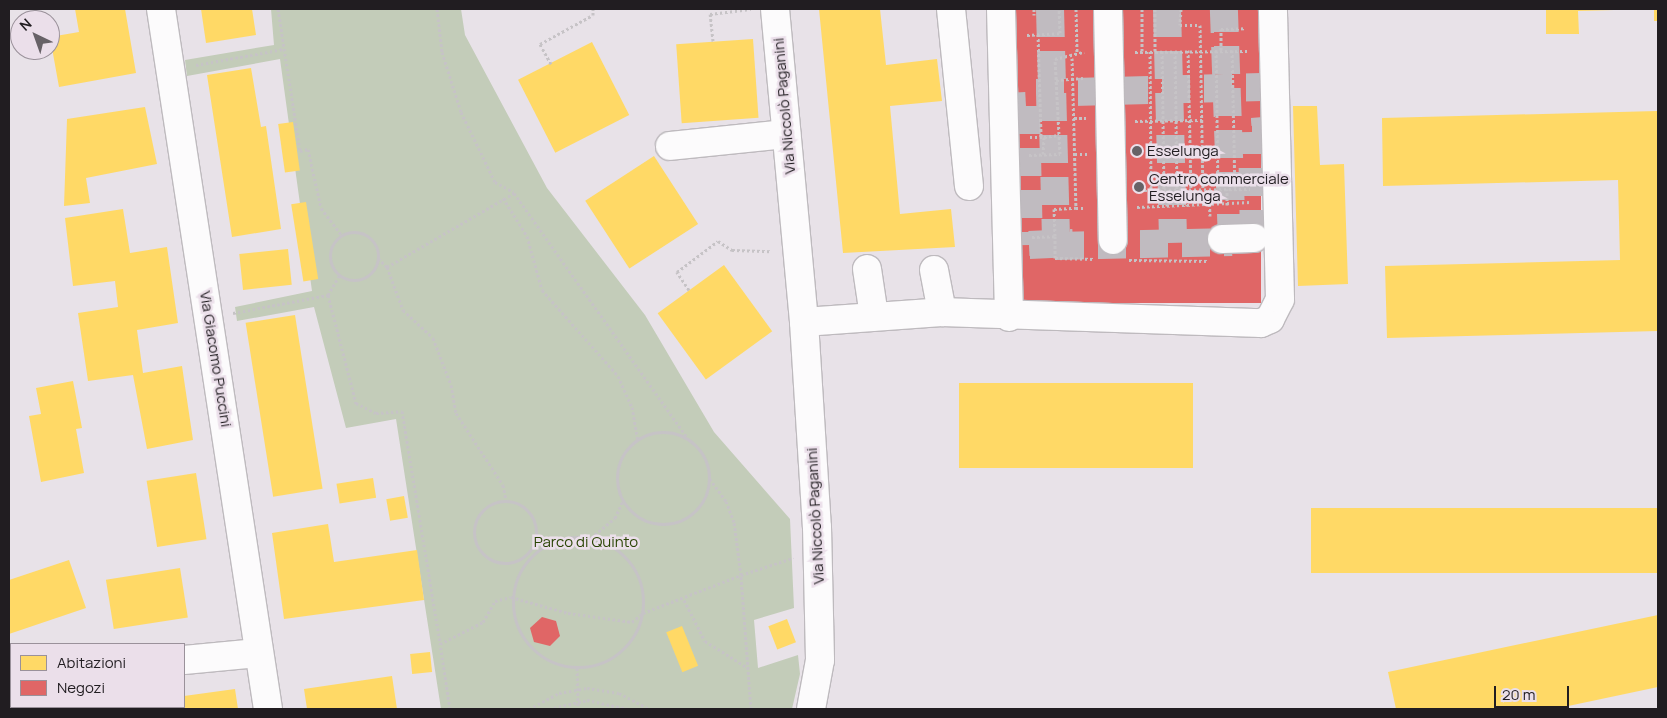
<!DOCTYPE html>
<meta charset="utf-8">
<style>
body{margin:0}
#map{position:relative;width:1667px;height:718px;overflow:hidden;background:#e8e2e8;font-family:Manrope,sans-serif}
div>[style]{position:absolute}
[style*='--x']{left:calc(var(--x)*1px);top:calc(var(--y)*1px);width:calc(var(--w)*1px);rotate:calc(var(--a)*1deg)}
.green>*{inset:0;background:#c3ccb9}
.homes>*{inset:0;background:#ffd966;transform-origin:0 0}
.shops>*{inset:0;background:#e06666;transform-origin:0 0}
.minor-tunnel>*{height:28px;margin-top:-14px;transform-origin:0;background:repeating-linear-gradient(90deg,#c0bbc0 0 28px,transparent 0 42px)}
.path>*{height:3px;margin-top:-1.5px;transform-origin:0;background:repeating-linear-gradient(90deg,#c6c3c6 0 2.5px,transparent 0 5px)}
.path>.ring{margin:-1.5px;padding:0;box-sizing:content-box;background:none;border:3px solid #c6c3c6;border-radius:50%}
.roads{filter:drop-shadow(1px 0 #bebabe) drop-shadow(-1px 0 #bebabe) drop-shadow(0 1px #bebabe) drop-shadow(0 -1px #bebabe)}
.minor>*{height:28px;margin:-14px;padding:0 14px;transform-origin:14px;border-radius:14px;background:#fcfbfc}
.dots>*{width:14px;height:14px;translate:-50% -50%;box-sizing:border-box;border:2px solid #ebdfea;border-radius:50%}
span{translate:-50% -50%;white-space:nowrap;text-align:center;line-height:1.15;-webkit-text-stroke:5px #ebdfea;paint-order:stroke}
.street-label{font-size:15px;color:#211d21}
.poi-label{font-size:15px;color:#211d21}
.left{translate:0 -50%;text-align:left}
.park-label{font-size:15px;color:#2a4504}
.frame{position:absolute;inset:0;border:10px solid #211d21;pointer-events:none}
.legend{position:absolute;left:10px;top:643px;width:175px;height:65px;box-sizing:border-box;background:#ebdfea;border:1px solid #9a919a;margin:0;padding:6px 9px;list-style:none;font-size:15px;color:#211d21}
.legend li{display:flex;align-items:center;gap:10px;height:25px}
.legend b{width:25px;border:1px solid #9a919a}
.north{position:absolute;left:10px;top:10px;width:50px;height:50px;box-sizing:border-box;background:#ebdfea;border:1px solid #9a919a;border-radius:50%;rotate:318deg;font-size:14px;font-weight:700;line-height:20px;text-align:center;color:#211d21}
.north::after{content:'';display:block;margin:auto;width:18px;height:22px;background:#676267;clip-path:polygon(50% 0,100% 100%,50% 72%,0 100%)}
.scale{position:absolute;left:1494px;top:686px;width:75px;height:22px;box-sizing:border-box;border:2px solid #211d21;border-top:0;padding-left:6px;font-size:15px;line-height:18px;white-space:nowrap;color:#211d21;-webkit-text-stroke:4px #ebdfea;paint-order:stroke}
</style>
<div id="map">
<div class="green">
<div style="clip-path:polygon(271px 9px,461px 9px,465px 35px,547px 188px,645px 315px,714px 432px,790px 519px,794px 608px,754px 620px,758px 668px,798px 655px,800px 674px,792px 709px,441px 709px,396px 419px,346px 428px,314px 307px,237px 321px,235px 307px,312px 291px,280px 59px,187px 76px,185px 60px,274px 45px)"></div>
</div>
<div class="homes">
<div style="clip-path:polygon(75px 9px,125px 9px,136px 73px,59px 87px,50px 37px,79px 32px)"></div>
<div style="clip-path:polygon(201px 9px,252px 9px,256px 35px,206px 43px)"></div>
<div style="clip-path:polygon(819px 9px,880px 9px,886px 65px,937px 59px,942px 101px,890px 106px,900px 214px,951px 209px,955px 247px,843px 253px)"></div>
<div style="clip-path:polygon(1546px 9px,1614px 9px,1614px 10px,1578px 11px,1579px 34px,1546px 34px)"></div>
<div style="left:1654px;top:9px;width:4px;height:12px"></div>
<div style="left:753px;top:39px;width:79px;height:77px;rotate:86deg"></div>
<div style="left:592px;top:42px;width:82px;height:83px;rotate:63deg"></div>
<div style="clip-path:polygon(251px 68px,261px 127px,266px 126px,281px 229px,232px 237px,207px 75px)"></div>
<div style="clip-path:polygon(1293px 106px,1317px 106px,1320px 165px,1344px 164px,1348px 284px,1298px 286px)"></div>
<div style="clip-path:polygon(145px 107px,157px 164px,86px 178px,90px 203px,64px 206px,67px 119px)"></div>
<div style="clip-path:polygon(1657px 111px,1658px 331px,1387px 338px,1385px 266px,1620px 260px,1618px 180px,1383px 186px,1382px 118px)"></div>
<div style="left:293px;top:122px;width:49px;height:15px;rotate:82deg"></div>
<div style="left:654px;top:156px;width:81px;height:82px;rotate:57deg"></div>
<div style="left:306px;top:202px;width:78px;height:15px;rotate:81deg"></div>
<div style="clip-path:polygon(123px 209px,130px 253px,167px 247px,178px 323px,137px 330px,143px 373px,182px 366px,193px 440px,147px 449px,133px 375px,88px 381px,78px 313px,118px 307px,115px 281px,73px 286px,65px 218px)"></div>
<div style="left:288px;top:249px;width:36px;height:49px;rotate:84deg"></div>
<div style="left:724px;top:265px;width:82px;height:82px;rotate:54deg"></div>
<div style="left:295px;top:315px;width:176px;height:50px;rotate:81deg"></div>
<div style="clip-path:polygon(73px 381px,82px 428px,76px 429px,84px 473px,41px 482px,29px 416px,41px 414px,36px 388px)"></div>
<div style="left:959px;top:383px;width:234px;height:85px"></div>
<div style="left:196px;top:473px;width:67px;height:50px;rotate:81deg"></div>
<div style="left:373px;top:478px;width:20px;height:37px;rotate:81deg"></div>
<div style="left:404px;top:496px;width:22px;height:18px;rotate:80deg"></div>
<div style="left:1658px;top:508px;width:65px;height:347px;rotate:90deg"></div>
<div style="clip-path:polygon(328px 524px,334px 562px,417px 550px,424px 600px,284px 619px,272px 533px)"></div>
<div style="clip-path:polygon(69px 560px,86px 608px,9px 634px,9px 580px)"></div>
<div style="left:180px;top:568px;width:50px;height:75px;rotate:81deg"></div>
<div style="clip-path:polygon(1658px 615px,1658px 687px,1554px 709px,1396px 709px,1388px 672px)"></div>
<div style="left:787px;top:619px;width:25px;height:20px;rotate:69deg"></div>
<div style="left:682px;top:626px;width:43px;height:17px;rotate:68deg"></div>
<div style="left:430px;top:652px;width:20px;height:20px;rotate:84deg"></div>
<div style="clip-path:polygon(392px 676px,397px 709px,307px 709px,304px 689px)"></div>
<div style="clip-path:polygon(235px 689px,238px 709px,124px 709px,184px 707px,184px 696px)"></div>
</div>
<div class="shops">
<div style="left:1011px;top:9px;width:250px;height:294px"></div>
<div style="clip-path:polygon(542px 617px,556px 621px,560px 636px,550px 646px,534px 642px,530px 628px)"></div>
</div>
<div class="minor-tunnel">
<div style="--x:1050;--y:9;--w:237;--a:88.5"></div>
<div style="--x:1056;--y:246;--w:176;--a:-1.3"></div>
<div style="--x:1232;--y:242;--w:233;--a:-92"></div>
<div style="--x:1167;--y:9;--w:234;--a:88.5"></div>
<div style="--x:1036;--y:93;--w:226;--a:-1.5"></div>
<div style="--x:1005;--y:107;--w:21;--a:-3"></div>
<div style="--x:1026;--y:106;--w:139;--a:88.8"></div>
<div style="--x:1029;--y:245;--w:44;--a:-2.6"></div>
<div style="--x:1254;--y:238;--w:106;--a:-91.1"></div>
<div style="--x:1252;--y:132;--w:23;--a:-5"></div>
</div>
<div class="path">
<div style="--x:278;--y:9;--w:144;--a:81.2"></div>
<div style="--x:300;--y:151;--w:8;--a:-14"></div>
<div style="--x:308;--y:149;--w:60;--a:77.6"></div>
<div style="--x:321;--y:208;--w:35;--a:53"></div>
<div style="--x:437;--y:9;--w:43;--a:83.4"></div>
<div style="--x:442;--y:52;--w:63;--a:72.4"></div>
<div style="--x:461;--y:112;--w:78;--a:64.1"></div>
<div style="--x:495;--y:182;--w:21;--a:28"></div>
<div style="--x:1034;--y:9;--w:6;--a:90"></div>
<div style="--x:1076;--y:9;--w:44;--a:88.7"></div>
<div style="--x:1181;--y:9;--w:16;--a:94"></div>
<div style="--x:1180;--y:25;--w:20;--a:0"></div>
<div style="--x:1200;--y:25;--w:164;--a:89"></div>
<div style="--x:1038;--y:34;--w:103;--a:88.3"></div>
<div style="--x:1027;--y:35;--w:33;--a:-3"></div>
<div style="--x:1060;--y:33;--w:24;--a:-92"></div>
<div style="--x:713;--y:41;--w:27;--a:-96"></div>
<div style="--x:710;--y:14;--w:41;--a:-7"></div>
<div style="--x:1188;--y:50;--w:139;--a:88.8"></div>
<div style="--x:1216;--y:50;--w:139;--a:89.2"></div>
<div style="--x:1221;--y:50;--w:21;--a:-90"></div>
<div style="--x:1221;--y:29;--w:25;--a:-2"></div>
<div style="--x:1232;--y:50;--w:139;--a:88.8"></div>
<div style="--x:1142;--y:51;--w:42;--a:-90"></div>
<div style="--x:1150;--y:51;--w:139;--a:89.6"></div>
<div style="--x:1155;--y:51;--w:42;--a:-90"></div>
<div style="--x:1162;--y:51;--w:139;--a:89.2"></div>
<div style="--x:1175;--y:51;--w:138;--a:89.2"></div>
<div style="--x:1135;--y:52;--w:112;--a:-0.5"></div>
<div style="--x:1072;--y:58;--w:150;--a:88.5"></div>
<div style="--x:1076;--y:208;--w:10;--a:0"></div>
<div style="--x:551;--y:64;--w:23;--a:-119"></div>
<div style="--x:540;--y:44;--w:60;--a:-28.7"></div>
<div style="--x:593;--y:15;--w:6;--a:-90"></div>
<div style="--x:196;--y:65;--w:89;--a:-10.3"></div>
<div style="--x:1056;--y:80;--w:27;--a:-4"></div>
<div style="--x:1074;--y:118;--w:12;--a:0"></div>
<div style="--x:1135;--y:121;--w:67;--a:-0.9"></div>
<div style="--x:1030;--y:137;--w:14;--a:0"></div>
<div style="--x:1044;--y:137;--w:17;--a:93"></div>
<div style="--x:1044;--y:137;--w:15;--a:-8"></div>
<div style="--x:1075;--y:154;--w:12;--a:0"></div>
<div style="--x:1029;--y:155;--w:31;--a:-2"></div>
<div style="--x:1060;--y:154;--w:95;--a:-93"></div>
<div style="--x:1055;--y:59;--w:30;--a:-14"></div>
<div style="--x:1167;--y:189;--w:17;--a:90"></div>
<div style="--x:1187;--y:189;--w:17;--a:90"></div>
<div style="--x:1209;--y:189;--w:27;--a:88"></div>
<div style="--x:1139;--y:190;--w:111;--a:-0.5"></div>
<div style="--x:503;--y:198;--w:45;--a:57.7"></div>
<div style="--x:527;--y:236;--w:56;--a:74.5"></div>
<div style="--x:542;--y:290;--w:115;--a:48.5"></div>
<div style="--x:618;--y:376;--w:34;--a:66"></div>
<div style="--x:632;--y:407;--w:34;--a:80"></div>
<div style="--x:1227;--y:205;--w:16;--a:-90"></div>
<div style="--x:1137;--y:207;--w:114;--a:-2.5"></div>
<div class="ring" style="left:330px;top:232px;width:45px;height:45px"></div>
<div style="--x:1055;--y:236;--w:22;--a:90"></div>
<div style="--x:1055;--y:258;--w:40;--a:1.4"></div>
<div style="--x:1032;--y:237;--w:23;--a:-2"></div>
<div style="--x:1055;--y:236;--w:27;--a:-92"></div>
<div style="--x:1054;--y:209;--w:22;--a:-3"></div>
<div style="--x:378;--y:258;--w:13;--a:45"></div>
<div style="--x:387;--y:267;--w:147;--a:-30.2"></div>
<div style="--x:514;--y:193;--w:301;--a:54.7"></div>
<div style="--x:1129;--y:260;--w:79;--a:0.7"></div>
<div style="--x:387;--y:267;--w:46;--a:69.6"></div>
<div style="--x:403;--y:310;--w:41;--a:43"></div>
<div style="--x:433;--y:338;--w:50;--a:69"></div>
<div style="--x:451;--y:385;--w:28;--a:80"></div>
<div style="--x:456;--y:413;--w:86;--a:56.9"></div>
<div style="--x:503;--y:485;--w:15;--a:79"></div>
<div style="--x:689;--y:290;--w:22;--a:-124"></div>
<div style="--x:677;--y:272;--w:51;--a:-37.1"></div>
<div style="--x:718;--y:241;--w:17;--a:33"></div>
<div style="--x:732;--y:250;--w:38;--a:2"></div>
<div style="--x:328;--y:295;--w:112;--a:75.5"></div>
<div style="--x:356;--y:403;--w:22;--a:27"></div>
<div style="--x:376;--y:413;--w:26;--a:-4"></div>
<div style="--x:402;--y:411;--w:236;--a:80.7"></div>
<div style="--x:233;--y:313;--w:97;--a:-10.7"></div>
<div style="--x:328;--y:295;--w:22;--a:-60"></div>
<div class="ring" style="left:617px;top:432px;width:89px;height:89px"></div>
<div class="ring" style="left:474px;top:501px;width:59px;height:59px"></div>
<div class="ring" style="left:513px;top:537px;width:127px;height:127px"></div>
<div style="--x:591;--y:538;--w:31;--a:-40"></div>
<div style="--x:615;--y:518;--w:19;--a:-65"></div>
<div style="--x:684;--y:600;--w:46;--a:62.9"></div>
<div style="--x:705;--y:641;--w:51;--a:32.1"></div>
<div style="--x:577;--y:668;--w:41;--a:88.6"></div>
<div style="--x:450;--y:709;--w:66;--a:-98.7"></div>
<div style="--x:440;--y:644;--w:48;--a:-27.1"></div>
<div style="--x:483;--y:622;--w:24;--a:-60"></div>
<div style="--x:495;--y:601;--w:16;--a:-14"></div>
<div style="--x:511;--y:597;--w:59;--a:15.7"></div>
<div style="--x:568;--y:613;--w:65;--a:8"></div>
<div style="--x:632;--y:622;--w:14;--a:-39"></div>
<div style="--x:643;--y:613;--w:105;--a:-21.2"></div>
<div style="--x:741;--y:575;--w:53;--a:-97.5"></div>
<div style="--x:734;--y:522;--w:22;--a:-111"></div>
<div style="--x:726;--y:501;--w:29;--a:-126"></div>
<div style="--x:529;--y:709;--w:34;--a:-28"></div>
<div style="--x:559;--y:693;--w:28;--a:-10"></div>
<div style="--x:587;--y:688;--w:32;--a:9"></div>
<div style="--x:619;--y:693;--w:34;--a:28"></div>
<div style="--x:549;--y:709;--w:39;--a:-13"></div>
<div style="--x:587;--y:700;--w:42;--a:12.4"></div>
<div style="--x:583;--y:709;--w:13;--a:0"></div>
<div style="--x:751;--y:709;--w:134;--a:-94.3"></div>
<div style="--x:741;--y:575;--w:55;--a:-18.1"></div>
</div>
<div class="roads">
<div class="minor">
<div style="--x:161;--y:9;--w:708;--a:81.31"></div>
<div style="--x:775;--y:9;--w:314;--a:84.7"></div>
<div style="--x:804;--y:322;--w:205;--a:86.4"></div>
<div style="--x:817;--y:527;--w:133;--a:88.7"></div>
<div style="--x:820;--y:660;--w:50;--a:100.4"></div>
<div style="--x:951;--y:9;--w:178;--a:84.2"></div>
<div style="--x:1001;--y:9;--w:308;--a:88.5"></div>
<div style="--x:1108;--y:9;--w:231;--a:88.8"></div>
<div style="--x:670;--y:146;--w:117;--a:-5.9"></div>
<div style="--x:1222;--y:239;--w:32;--a:-2"></div>
<div style="--x:867;--y:269;--w:48;--a:81.5"></div>
<div style="--x:934;--y:270;--w:43;--a:79.2"></div>
<div style="--x:804;--y:322;--w:138;--a:-4.1"></div>
<div style="--x:942;--y:312;--w:319;--a:2"></div>
<div style="--x:1261;--y:323;--w:10;--a:-24"></div>
<div style="--x:1270;--y:319;--w:22;--a:-63"></div>
<div style="--x:1280;--y:299;--w:290;--a:-91.4"></div>
<div style="--x:184;--y:660;--w:74;--a:-5.4"></div>
<div style="--x:9;--y:676;--w:2;--a:0"></div>
</div>
</div>
<div class="dots">
<div style="left:1137px;top:151px;background:#676267"></div>
<div style="left:1139px;top:187px;background:#676267"></div>
</div>
<div class="street-label">
<span style="left:784px;top:106px;rotate:-95deg">Via Niccolò Paganini</span>
<span style="left:216px;top:359px;rotate:81deg">Via Giacomo Puccini</span>
<span style="left:815px;top:516px;rotate:-93deg">Via Niccolò Paganini</span>
</div>
<div class="poi-label">
<span class="left" style="left:1147px;top:151px">Esselunga</span>
<span class="left" style="left:1149px;top:187px">Centro commerciale<br>Esselunga</span>
</div>
<div class="park-label">
<span style="left:586px;top:542px">Parco di Quinto</span>
</div>
<div class="frame"></div>
<ul class="legend">
<li><b style="height:14px;background:#ffd966"></b>Abitazioni</li>
<li><b style="height:14px;background:#e06666"></b>Negozi</li>
</ul>
<div class="north">N</div>
<div class="scale">20 m</div>
</div>
